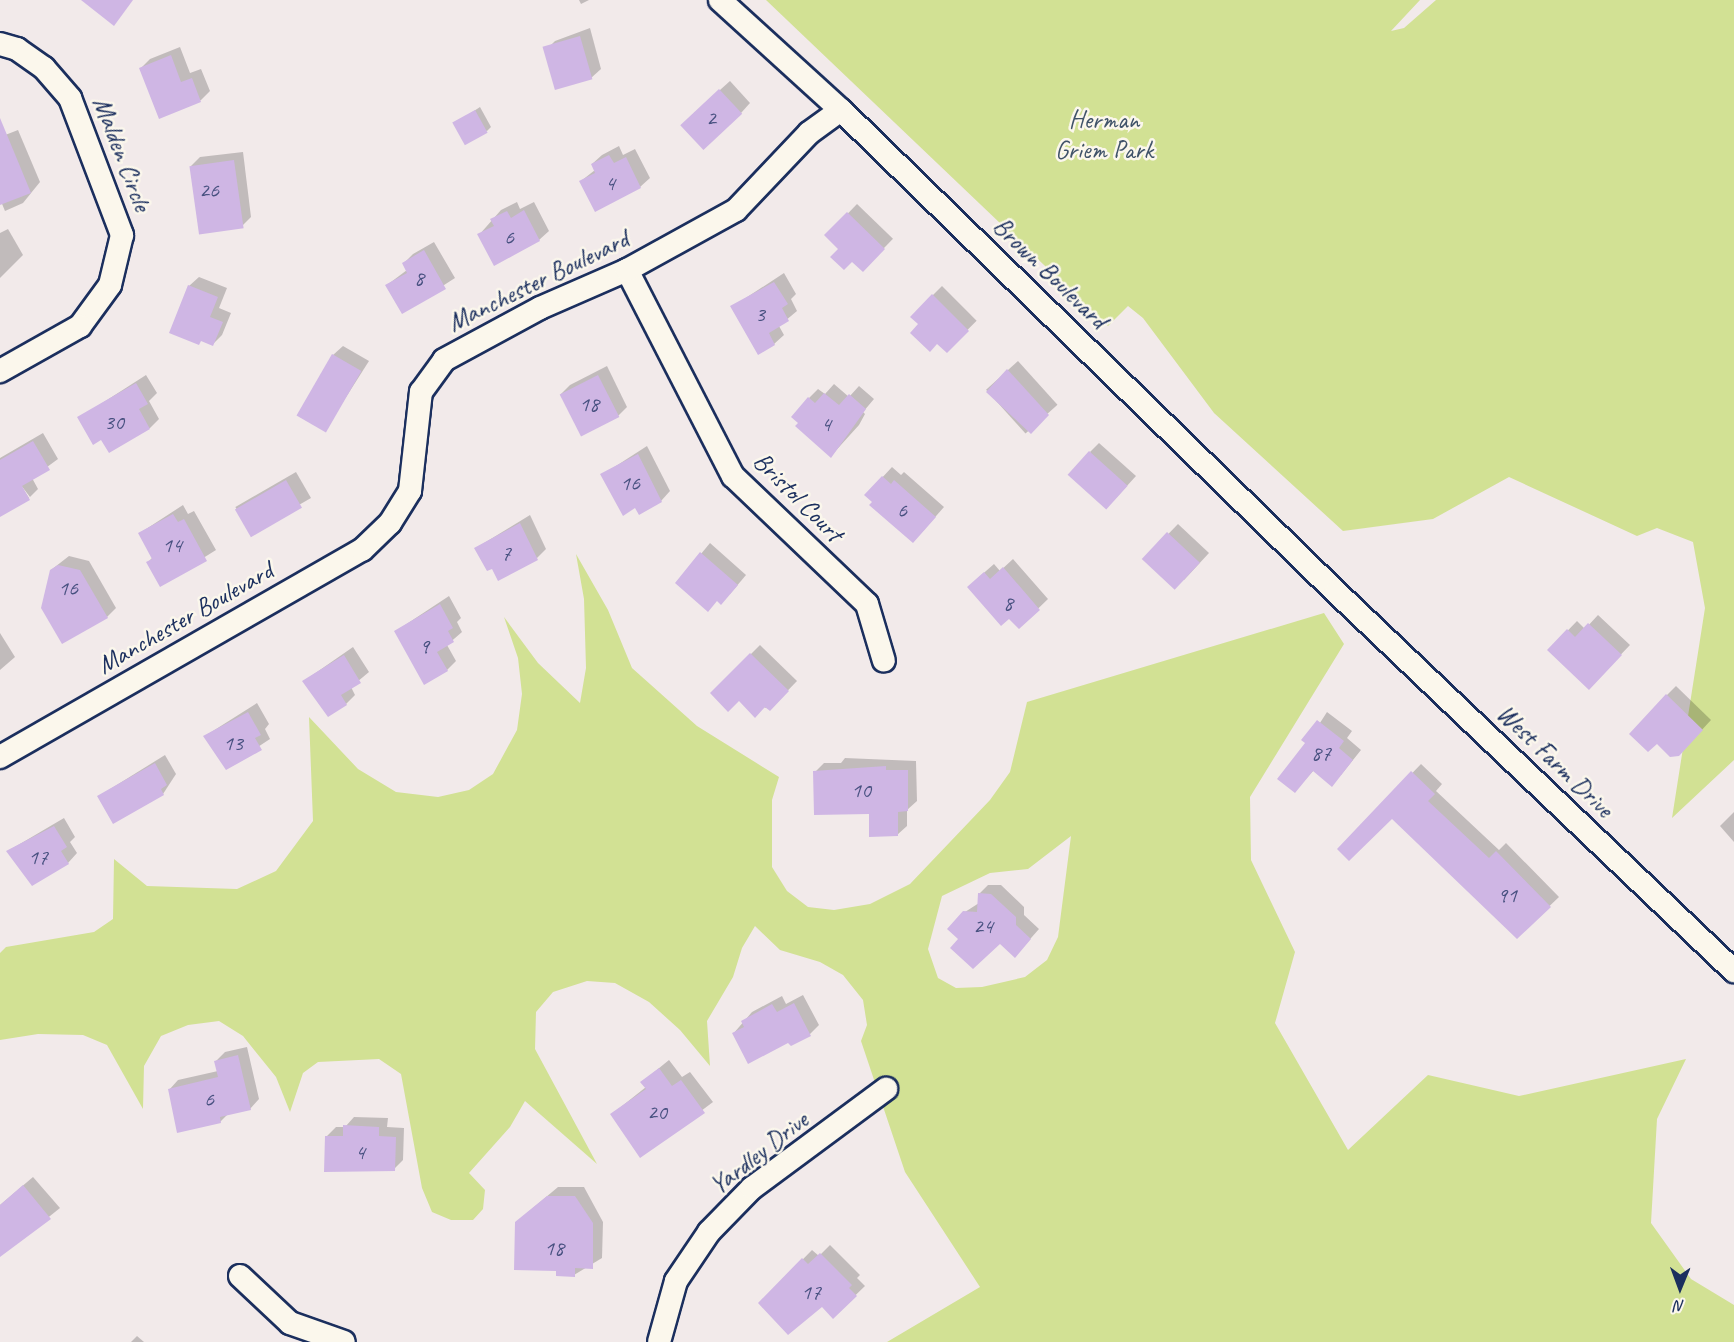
<!DOCTYPE html>
<style>
body{margin:0}
#map{position:relative;width:1734px;height:1342px;overflow:hidden;background:#f2eaea;font-family:Caveat,sans-serif}
div>[style]{position:absolute}
[style*='--x']{left:calc(var(--x)*1px);top:calc(var(--y)*1px);width:calc(var(--w)*1px);rotate:calc(var(--a)*1deg)}
.green>*{inset:0;background:#d2e194}
.shadow>*{inset:0;background:#0003;transform-origin:0 0}
.building>*{inset:0;background:#cfb6e4;transform-origin:0 0}
.roads{filter:drop-shadow(2px 0 #1b2f5e) drop-shadow(-2px 0 #1b2f5e) drop-shadow(0 2px #1b2f5e) drop-shadow(0 -2px #1b2f5e)}
.minor>*{height:22px;margin:-11px;padding:0 11px;transform-origin:11px;border-radius:11px;background:#fbf7ec}
span{translate:-50% -50%;white-space:nowrap;text-align:center;line-height:1.15;-webkit-text-stroke:5px #fbf7ec;paint-order:stroke}
.number-label{font-size:22px;color:#485180}
.number-label span{-webkit-text-stroke-width:0}
.park-label{font-size:26px;color:#405369}
.street-label{font-size:26px;color:#1b2f5e}
.north{position:absolute;left:1650px;top:1258px;width:60px;height:60px;-webkit-text-stroke:4px #fbf7ec;paint-order:stroke;rotate:181deg;font-size:16px;font-weight:700;line-height:24px;text-align:center;color:#1b2f5e}
.north::after{content:'';display:block;margin:auto;width:21px;height:27px;background:#1b2f5e;clip-path:polygon(50% 0,100% 100%,50% 72%,0 100%)}
</style>
<div id="map">
<div class="green">
<div style="clip-path:polygon(766px 0,1420px 0,1391px 31px,1404px 28px,1436px 0,1734px 0,1734px 760px,1672px 818px,1705px 608px,1693px 542px,1657px 528px,1637px 536px,1509px 477px,1433px 519px,1343px 531px,1214px 413px,1143px 318px,1128px 306px,1108px 326px)"></div>
<div style="clip-path:polygon(evenodd,576px 554px,608px 610px,632px 668px,697px 726px,779px 777px,772px 800px,772px 867px,787px 891px,808px 907px,834px 910px,870px 904px,910px 884px,990px 800px,1010px 772px,1027px 702px,1324px 613px,1344px 644px,1250px 797px,1251px 860px,1295px 952px,1275px 1023px,1348px 1150px,1428px 1075px,1519px 1096px,1686px 1059px,1657px 1119px,1651px 1223px,1691px 1279px,1734px 1305px,1734px 1342px,887px 1342px,980px 1287px,905px 1172px,861px 1041px,867px 1025px,863px 1000px,843px 975px,820px 962px,780px 950px,755px 926px,742px 948px,733px 977px,707px 1021px,710px 1066px,680px 1030px,649px 1002px,615px 983px,587px 981px,553px 992px,536px 1012px,535px 1049px,597px 1164px,525px 1101px,510px 1127px,469px 1173px,485px 1190px,483px 1209px,473px 1220px,451px 1220px,432px 1212px,422px 1188px,401px 1074px,379px 1059px,318px 1062px,303px 1073px,290px 1112px,276px 1077px,243px 1036px,219px 1021px,188px 1025px,161px 1036px,144px 1066px,143px 1109px,107px 1045px,83px 1035px,38px 1034px,0 1040px,0 953px,6px 947px,94px 932px,113px 919px,114px 859px,147px 886px,237px 889px,276px 871px,313px 821px,309px 717px,358px 769px,396px 792px,438px 797px,469px 790px,493px 774px,517px 730px,522px 694px,518px 658px,504px 617px,538px 663px,580px 703px,586px 668px,584px 599px,576px 554px,1071px 836px,1058px 937px,1047px 960px,1025px 977px,982px 987px,956px 988px,938px 978px,928px 949px,942px 896px,990px 873px,1028px 869px,1071px 836px)"></div>
</div>
<div class="shadow">
<div style="clip-path:polygon(579px 0,589px 0,581px 4px)"></div>
<div style="clip-path:polygon(590px 28px,601px 69px,591px 78px,546px 50px,555px 41px)"></div>
<div style="clip-path:polygon(180px 47px,190px 73px,201px 69px,210px 91px,201px 100px,160px 117px,141px 68px,150px 59px)"></div>
<div style="clip-path:polygon(730px 81px,750px 103px,741px 113px,691px 116px)"></div>
<div style="clip-path:polygon(480px 107px,491px 127px,487px 131px,454px 124px)"></div>
<div style="clip-path:polygon(18px 130px,40px 182px,23px 203px,5px 211px,0 199px,0 137px)"></div>
<div style="clip-path:polygon(619px 146px,623px 155px,635px 149px,650px 178px,640px 187px,581px 181px,595px 170px,592px 164px,602px 155px)"></div>
<div style="clip-path:polygon(243px 152px,251px 217px,242px 226px,191px 166px,200px 157px)"></div>
<div style="clip-path:polygon(517px 202px,520px 209px,534px 202px,549px 231px,539px 240px,479px 235px,501px 210px)"></div>
<div style="left:857px;top:204px;width:50px;height:44px;rotate:44deg"></div>
<div style="clip-path:polygon(8px 229px,23px 255px,0 278px,0 233px)"></div>
<div style="clip-path:polygon(434px 242px,455px 278px,402px 312px,387px 285px,407px 270px,404px 263px,413px 254px)"></div>
<div style="clip-path:polygon(784px 273px,796px 294px,791px 299px,797px 311px,779px 326px,784px 335px,774px 344px,732px 307px)"></div>
<div style="clip-path:polygon(199px 277px,227px 288px,219px 308px,231px 313px,222px 335px,213px 344px,189px 286px)"></div>
<div style="left:942px;top:286px;width:49px;height:43px;rotate:45deg"></div>
<div style="clip-path:polygon(343px 346px,369px 361px,325px 430px,333px 355px)"></div>
<div style="left:1018px;top:361px;width:59px;height:43px;rotate:48deg"></div>
<div style="clip-path:polygon(607px 366px,627px 407px,618px 416px,561px 394px,570px 385px)"></div>
<div style="clip-path:polygon(146px 375px,157px 393px,149px 401px,159px 419px,150px 428px,102px 438px,79px 418px)"></div>
<div style="clip-path:polygon(834px 384px,849px 397px,859px 386px,874px 399px,863px 412px,865px 414px,859px 425px,831px 456px,809px 398px,818px 389px,825px 394px)"></div>
<div style="clip-path:polygon(43px 433px,58px 459px,32px 478px,38px 489px,30px 497px,17px 480px,29px 498px,7px 511px,0 498px,0 458px)"></div>
<div style="clip-path:polygon(1099px 443px,1136px 476px,1115px 499px,1090px 452px)"></div>
<div style="clip-path:polygon(647px 446px,670px 491px,661px 501px,636px 506px,602px 475px)"></div>
<div style="clip-path:polygon(892px 467px,901px 475px,904px 472px,944px 507px,922px 532px,866px 495px)"></div>
<div style="left:296px;top:472px;width:30px;height:70px;rotate:60deg"></div>
<div style="clip-path:polygon(183px 505px,188px 514px,194px 511px,216px 550px,160px 585px,148px 562px,153px 557px,140px 533px)"></div>
<div style="clip-path:polygon(530px 515px,546px 549px,537px 558px,492px 567px,476px 548px)"></div>
<div style="clip-path:polygon(1178px 524px,1209px 553px,1184px 580px,1144px 559px)"></div>
<div style="clip-path:polygon(710px 543px,746px 575px,730px 594px,677px 583px)"></div>
<div style="clip-path:polygon(69px 556px,89px 561px,116px 608px,107px 617px,51px 570px)"></div>
<div style="clip-path:polygon(1013px 559px,1048px 599px,1019px 627px,978px 578px,994px 564px,1000px 571px)"></div>
<div style="clip-path:polygon(449px 596px,461px 618px,457px 622px,462px 632px,447px 645px,456px 661px,447px 670px,396px 631px)"></div>
<div style="clip-path:polygon(1598px 615px,1630px 645px,1589px 688px,1549px 650px,1577px 621px,1585px 629px)"></div>
<div style="clip-path:polygon(0 633px,15px 657px,0 670px)"></div>
<div style="clip-path:polygon(760px 645px,797px 681px,770px 709px,712px 693px)"></div>
<div style="clip-path:polygon(353px 647px,369px 672px,351px 687px,355px 695px,346px 704px,304px 681px)"></div>
<div style="clip-path:polygon(1676px 686px,1711px 720px,1688px 745px,1657px 742px,1667px 695px)"></div>
<div style="clip-path:polygon(257px 703px,269px 724px,265px 729px,270px 739px,226px 768px,205px 736px)"></div>
<div style="clip-path:polygon(1327px 712px,1352px 731px,1347px 738px,1361px 750px,1341px 775px,1314px 770px,1295px 791px,1307px 743px)"></div>
<div style="clip-path:polygon(165px 755px,176px 774px,163px 794px,99px 796px)"></div>
<div style="clip-path:polygon(845px 758px,916px 761px,917px 801px,907px 810px,907px 826px,897px 835px,815px 772px,824px 763px,841px 763px)"></div>
<div style="clip-path:polygon(1421px 764px,1442px 784px,1436px 791px,1499px 850px,1506px 843px,1559px 897px,1517px 937px,1392px 817px,1339px 849px)"></div>
<div style="clip-path:polygon(1734px 812px,1734px 842px,1720px 826px)"></div>
<div style="clip-path:polygon(64px 818px,75px 837px,70px 842px,77px 853px,68px 863px,8px 851px)"></div>
<div style="clip-path:polygon(988px 885px,1001px 885px,1024px 907px,1024px 915px,1039px 929px,1024px 946px,960px 939px,965px 912px,979px 903px,979px 894px)"></div>
<div style="clip-path:polygon(803px 995px,819px 1025px,810px 1034px,791px 1044px,789px 1041px,733px 1034px,752px 1012px,782px 996px,786px 1004px)"></div>
<div style="clip-path:polygon(247px 1047px,259px 1099px,250px 1109px,228px 1114px,220px 1122px,169px 1090px,178px 1080px,218px 1071px,216px 1061px,225px 1052px)"></div>
<div style="clip-path:polygon(669px 1060px,682px 1077px,690px 1072px,713px 1102px,641px 1156px,612px 1114px,646px 1087px,642px 1082px)"></div>
<div style="clip-path:polygon(354px 1117px,388px 1118px,387px 1127px,404px 1128px,403px 1160px,394px 1169px,327px 1136px,336px 1127px,345px 1127px)"></div>
<div style="clip-path:polygon(33px 1177px,60px 1208px,0 1256px,0 1205px)"></div>
<div style="clip-path:polygon(558px 1187px,584px 1187px,603px 1222px,602px 1258px,574px 1275px,557px 1270px,527px 1213px)"></div>
<div style="clip-path:polygon(830px 1245px,860px 1275px,857px 1278px,865px 1286px,833px 1317px,822px 1305px,760px 1303px,812px 1250px,819px 1256px)"></div>
<div style="clip-path:polygon(137px 1336px,144px 1342px,131px 1342px)"></div>
</div>
<div class="building">
<div style="clip-path:polygon(81px 0,133px 0,114px 26px)"></div>
<div style="left:580px;top:36px;width:45px;height:39px;rotate:74deg"></div>
<div style="clip-path:polygon(171px 55px,181px 82px,192px 78px,201px 102px,159px 119px,139px 68px)"></div>
<div style="left:719px;top:89px;width:34px;height:53px;rotate:47deg"></div>
<div style="left:475px;top:110px;width:26px;height:26px;rotate:61deg"></div>
<div style="clip-path:polygon(0 118px,31px 193px,0 205px)"></div>
<div style="clip-path:polygon(609px 155px,614px 163px,626px 157px,641px 188px,595px 212px,579px 181px,595px 173px,591px 164px)"></div>
<div style="left:234px;top:160px;width:69px;height:45px;rotate:82deg"></div>
<div style="clip-path:polygon(524px 210px,540px 241px,494px 266px,477px 234px,494px 226px,490px 219px,507px 211px,511px 218px)"></div>
<div style="clip-path:polygon(847px 212px,885px 249px,863px 272px,852px 262px,844px 270px,830px 257px,838px 249px,824px 235px)"></div>
<div style="clip-path:polygon(424px 250px,446px 289px,402px 314px,385px 285px,407px 273px,402px 263px)"></div>
<div style="clip-path:polygon(774px 282px,788px 304px,782px 308px,789px 321px,769px 333px,775px 345px,758px 355px,730px 306px)"></div>
<div style="clip-path:polygon(188px 285px,218px 297px,210px 317px,223px 322px,213px 346px,201px 341px,199px 345px,169px 333px)"></div>
<div style="clip-path:polygon(932px 294px,969px 331px,947px 353px,937px 344px,930px 352px,910px 333px,918px 324px,910px 317px)"></div>
<div style="left:332px;top:354px;width:34px;height:71px;rotate:30deg"></div>
<div style="clip-path:polygon(1007px 369px,1049px 415px,1031px 434px,986px 392px)"></div>
<div style="left:598px;top:375px;width:47px;height:43px;rotate:63deg"></div>
<div style="clip-path:polygon(136px 383px,148px 404px,139px 409px,150px 429px,109px 453px,101px 440px,93px 445px,77px 417px)"></div>
<div style="clip-path:polygon(824px 393px,839px 405px,849px 394px,866px 409px,831px 458px,795px 426px,798px 423px,791px 417px,808px 397px,815px 403px)"></div>
<div style="clip-path:polygon(33px 441px,50px 470px,22px 486px,30px 500px,0 517px,0 460px)"></div>
<div style="left:1089px;top:451px;width:52px;height:32px;rotate:42deg"></div>
<div style="clip-path:polygon(638px 454px,662px 502px,639px 515px,635px 508px,623px 516px,600px 474px)"></div>
<div style="clip-path:polygon(882px 476px,891px 484px,894px 480px,936px 517px,913px 543px,869px 505px,872px 502px,864px 495px)"></div>
<div style="left:286px;top:480px;width:32px;height:59px;rotate:60deg"></div>
<div style="clip-path:polygon(173px 514px,178px 522px,184px 519px,207px 561px,160px 587px,146px 562px,152px 559px,138px 533px)"></div>
<div style="clip-path:polygon(520px 523px,538px 560px,498px 581px,492px 569px,487px 571px,474px 548px)"></div>
<div style="left:1167px;top:532px;width:45px;height:37px;rotate:43deg"></div>
<div style="clip-path:polygon(700px 552px,738px 585px,721px 605px,717px 601px,708px 612px,675px 583px)"></div>
<div style="clip-path:polygon(58px 565px,80px 570px,108px 618px,62px 644px,41px 608px,50px 570px)"></div>
<div style="clip-path:polygon(1003px 567px,1040px 610px,1019px 629px,1009px 619px,1001px 626px,967px 587px,984px 572px,990px 579px)"></div>
<div style="clip-path:polygon(440px 604px,453px 628px,448px 631px,454px 642px,437px 652px,448px 671px,424px 685px,394px 631px)"></div>
<div style="clip-path:polygon(1588px 623px,1622px 655px,1589px 690px,1547px 650px,1567px 629px,1575px 637px)"></div>
<div style="clip-path:polygon(750px 653px,789px 691px,770px 711px,765px 707px,755px 718px,739px 701px,728px 712px,710px 693px)"></div>
<div style="clip-path:polygon(344px 655px,361px 683px,341px 695px,347px 705px,328px 717px,302px 681px)"></div>
<div style="clip-path:polygon(1666px 694px,1703px 730px,1679px 756px,1670px 757px,1657px 744px,1648px 752px,1629px 734px)"></div>
<div style="clip-path:polygon(248px 712px,261px 735px,255px 738px,262px 750px,226px 770px,203px 736px)"></div>
<div style="clip-path:polygon(1317px 720px,1344px 741px,1339px 748px,1353px 760px,1332px 787px,1313px 771px,1295px 793px,1277px 779px,1305px 743px,1301px 740px)"></div>
<div style="clip-path:polygon(155px 763px,167px 785px,161px 789px,164px 795px,113px 824px,97px 796px)"></div>
<div style="clip-path:polygon(886px 766px,886px 770px,908px 770px,908px 811px,898px 812px,898px 836px,869px 837px,869px 814px,814px 815px,813px 771px)"></div>
<div style="clip-path:polygon(1411px 771px,1435px 794px,1428px 801px,1489px 858px,1496px 851px,1551px 907px,1517px 939px,1392px 819px,1349px 861px,1337px 849px)"></div>
<div style="clip-path:polygon(54px 826px,67px 847px,61px 851px,69px 864px,32px 886px,6px 851px)"></div>
<div style="clip-path:polygon(978px 893px,991px 894px,1016px 917px,1016px 925px,1031px 939px,1015px 958px,1000px 944px,973px 969px,950px 948px,958px 939px,947px 929px,963px 911px,977px 912px)"></div>
<div style="clip-path:polygon(794px 1003px,811px 1036px,791px 1046px,788px 1043px,748px 1064px,732px 1033px,744px 1027px,741px 1021px,772px 1004px,777px 1012px)"></div>
<div style="clip-path:polygon(238px 1055px,251px 1110px,220px 1117px,221px 1123px,177px 1133px,168px 1089px,218px 1077px,214px 1061px)"></div>
<div style="clip-path:polygon(659px 1068px,672px 1086px,681px 1080px,705px 1113px,640px 1158px,610px 1114px,646px 1089px,640px 1082px)"></div>
<div style="clip-path:polygon(343px 1125px,379px 1127px,379px 1136px,396px 1137px,395px 1171px,324px 1172px,325px 1136px,343px 1136px)"></div>
<div style="clip-path:polygon(23px 1185px,51px 1219px,0 1257px,0 1205px)"></div>
<div style="clip-path:polygon(547px 1196px,575px 1196px,593px 1223px,593px 1269px,575px 1268px,575px 1277px,556px 1276px,556px 1271px,514px 1270px,515px 1222px)"></div>
<div style="clip-path:polygon(820px 1253px,852px 1285px,849px 1288px,857px 1296px,833px 1319px,822px 1307px,788px 1335px,758px 1303px,802px 1258px,808px 1264px)"></div>
</div>
<div class="roads">
<div class="minor">
<div style="--x:720;--y:0;--w:164;--a:42.3"></div>
<div style="--x:841;--y:110;--w:691;--a:44.24"></div>
<div style="--x:1336;--y:592;--w:550;--a:43.6"></div>
<div style="--x:0;--y:44;--w:18;--a:16"></div>
<div style="--x:17;--y:49;--w:33;--a:35"></div>
<div style="--x:44;--y:68;--w:40;--a:49"></div>
<div style="--x:70;--y:98;--w:147;--a:69.2"></div>
<div style="--x:122;--y:235;--w:51;--a:103.5"></div>
<div style="--x:110;--y:285;--w:51;--a:126.2"></div>
<div style="--x:80;--y:326;--w:92;--a:150.6"></div>
<div style="--x:627;--y:270;--w:232;--a:62.8"></div>
<div style="--x:733;--y:476;--w:185;--a:43.7"></div>
<div style="--x:867;--y:604;--w:59;--a:73.4"></div>
<div style="--x:0;--y:757;--w:417;--a:-29.8"></div>
<div style="--x:362;--y:550;--w:39;--a:-44"></div>
<div style="--x:390;--y:523;--w:38;--a:-58"></div>
<div style="--x:410;--y:491;--w:100;--a:-83.7"></div>
<div style="--x:421;--y:392;--w:39;--a:-54"></div>
<div style="--x:444;--y:360;--w:109;--a:-28.4"></div>
<div style="--x:540;--y:308;--w:95;--a:-23.6"></div>
<div style="--x:627;--y:270;--w:124;--a:-28.8"></div>
<div style="--x:736;--y:210;--w:106;--a:-46.5"></div>
<div style="--x:809;--y:133;--w:39;--a:-36"></div>
<div style="--x:240;--y:1276;--w:69;--a:43.2"></div>
<div style="--x:290;--y:1323;--w:57;--a:19.4"></div>
<div style="--x:659;--y:1342;--w:63;--a:-74.4"></div>
<div style="--x:676;--y:1281;--w:59;--a:-56"></div>
<div style="--x:709;--y:1232;--w:62;--a:-45.7"></div>
<div style="--x:752;--y:1188;--w:167;--a:-36.5"></div>
</div>
</div>
<div class="number-label">
<span style="left:711px;top:119px">2</span>
<span style="left:610px;top:184px">4</span>
<span style="left:209px;top:191px">26</span>
<span style="left:509px;top:238px">6</span>
<span style="left:419px;top:279px">8</span>
<span style="left:760px;top:315px">3</span>
<span style="left:589px;top:405px">18</span>
<span style="left:114px;top:423px">30</span>
<span style="left:826px;top:425px">4</span>
<span style="left:630px;top:484px">16</span>
<span style="left:902px;top:511px">6</span>
<span style="left:172px;top:546px">14</span>
<span style="left:506px;top:554px">7</span>
<span style="left:68px;top:589px">16</span>
<span style="left:1008px;top:604px">8</span>
<span style="left:424px;top:647px">9</span>
<span style="left:233px;top:744px">13</span>
<span style="left:1321px;top:754px">87</span>
<span style="left:861px;top:791px">10</span>
<span style="left:38px;top:858px">17</span>
<span style="left:1507px;top:896px">91</span>
<span style="left:983px;top:927px">24</span>
<span style="left:209px;top:1100px">6</span>
<span style="left:657px;top:1113px">20</span>
<span style="left:360px;top:1153px">4</span>
<span style="left:554px;top:1249px">18</span>
<span style="left:811px;top:1293px">17</span>
</div>
<div class="park-label">
<span style="left:1104px;top:135px">Herman<br>Griem Park</span>
</div>
<div class="street-label">
<span style="left:122px;top:154px;rotate:69deg">Malden Circle</span>
<span style="left:1050px;top:273px;rotate:44deg">Brown Boulevard</span>
<span style="left:538px;top:281px;rotate:-26deg">Manchester Boulevard</span>
<span style="left:798px;top:497px;rotate:45deg">Bristol Court</span>
<span style="left:185px;top:618px;rotate:-30deg">Manchester Boulevard</span>
<span style="left:1555px;top:761px;rotate:44deg">West Farm Drive</span>
<span style="left:759px;top:1153px;rotate:-38deg">Yardley Drive</span>
</div>
<div class="north">N</div>
</div>
